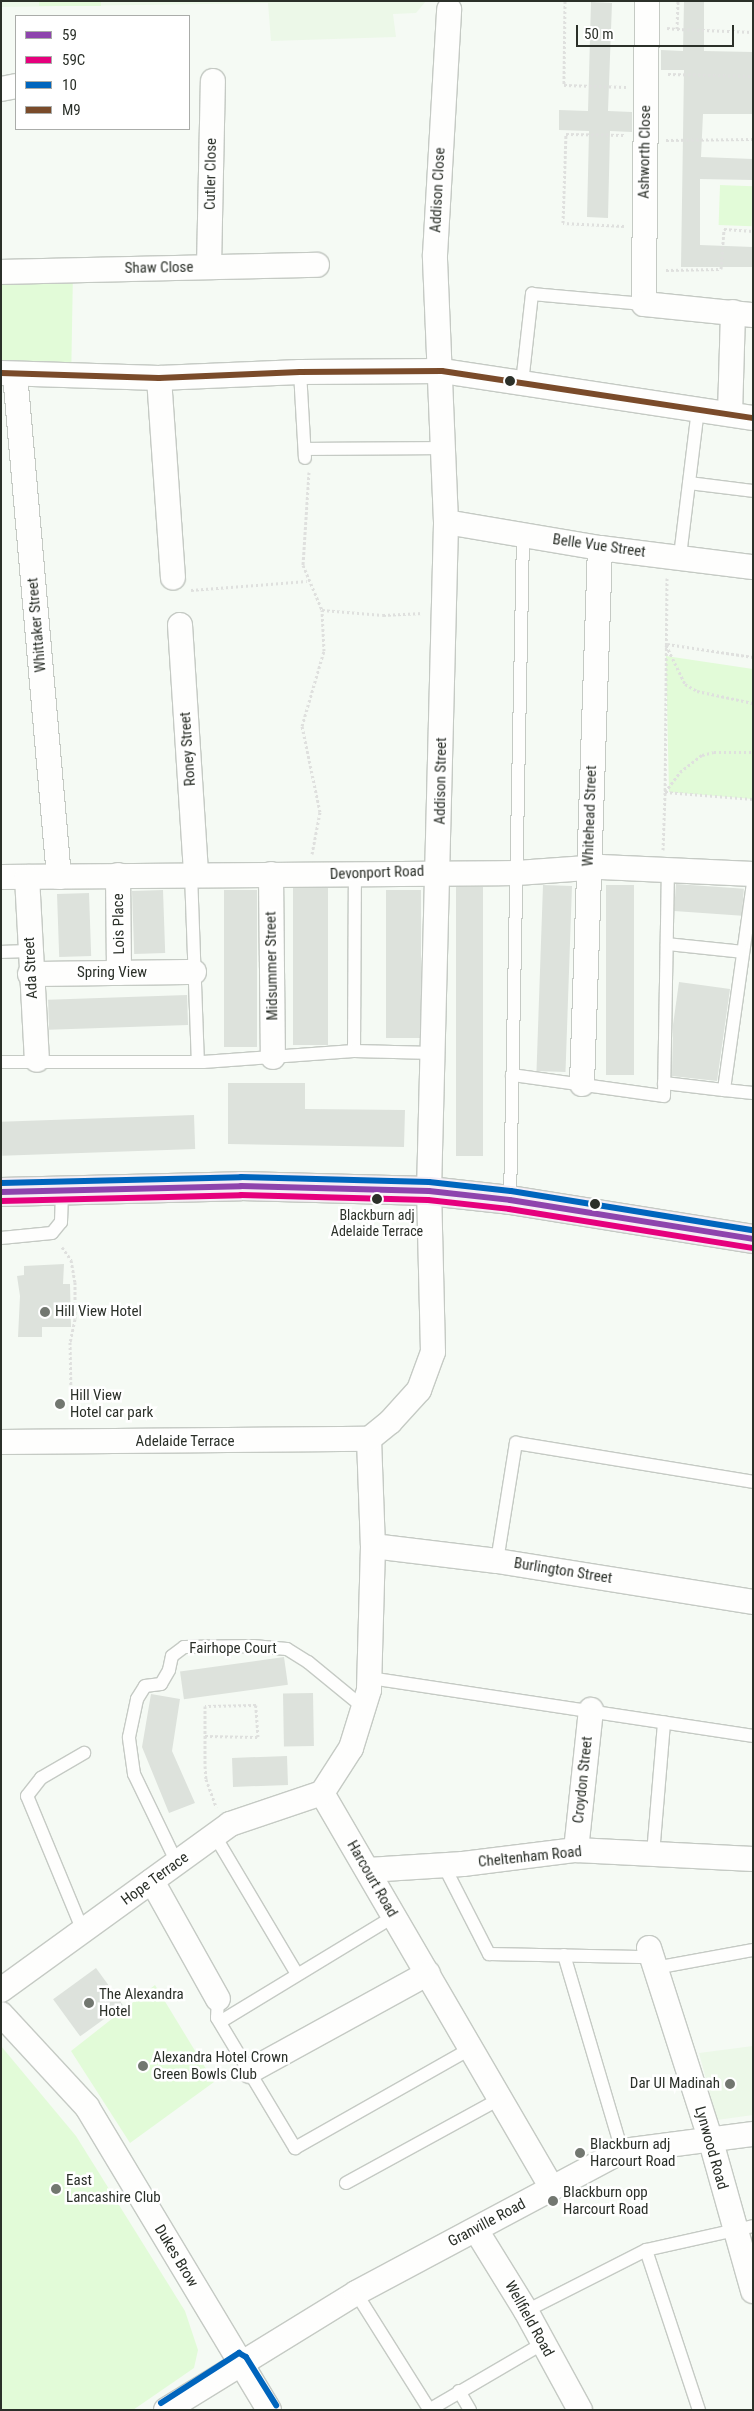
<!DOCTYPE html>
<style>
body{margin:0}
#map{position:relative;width:754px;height:2411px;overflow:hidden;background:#f5faf4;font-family:"Roboto Condensed",sans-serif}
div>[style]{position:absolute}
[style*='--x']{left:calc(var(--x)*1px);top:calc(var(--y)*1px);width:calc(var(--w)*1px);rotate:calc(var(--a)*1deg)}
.built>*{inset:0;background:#ecf8e8}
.green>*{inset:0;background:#e2fbd8;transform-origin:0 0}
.building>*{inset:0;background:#dde2dc;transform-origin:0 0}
.path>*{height:3px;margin-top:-1.5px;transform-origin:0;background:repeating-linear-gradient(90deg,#dfe0de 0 2.5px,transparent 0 5px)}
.roads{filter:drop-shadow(1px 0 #c5cac4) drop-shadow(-1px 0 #c5cac4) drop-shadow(0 1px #c5cac4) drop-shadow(0 -1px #c5cac4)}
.lane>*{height:12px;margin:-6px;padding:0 6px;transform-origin:6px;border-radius:6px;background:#fefefd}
.street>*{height:24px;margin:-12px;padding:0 12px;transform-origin:12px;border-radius:12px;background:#fefefd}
.highway>*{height:28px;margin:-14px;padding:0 14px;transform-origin:14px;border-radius:14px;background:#f5eef5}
.bus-1>*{height:6px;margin:-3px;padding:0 3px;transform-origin:3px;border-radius:3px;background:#8e44ad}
.bus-2>*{height:6px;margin:-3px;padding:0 3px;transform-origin:3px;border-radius:3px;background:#e5007d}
.bus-3>*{height:6px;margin:-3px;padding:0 3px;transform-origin:3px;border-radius:3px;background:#0065bd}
.bus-4>*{height:6px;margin:-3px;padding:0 3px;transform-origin:3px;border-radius:3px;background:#7a4b2a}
.dots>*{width:14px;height:14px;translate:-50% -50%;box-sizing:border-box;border:2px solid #fff;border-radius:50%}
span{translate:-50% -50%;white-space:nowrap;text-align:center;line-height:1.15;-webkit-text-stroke:5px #fff;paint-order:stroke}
.bus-label{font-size:14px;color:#2b3029}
.street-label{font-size:15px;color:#2b3029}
.poi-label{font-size:15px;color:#2b3029}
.left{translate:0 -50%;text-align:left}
.right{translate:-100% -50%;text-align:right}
.frame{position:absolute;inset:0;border:2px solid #2b3029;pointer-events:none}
.legend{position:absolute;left:15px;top:15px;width:175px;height:115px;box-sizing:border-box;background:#fff;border:1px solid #aaaca9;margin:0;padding:6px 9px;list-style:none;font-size:15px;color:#2b3029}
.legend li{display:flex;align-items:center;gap:10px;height:25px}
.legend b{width:25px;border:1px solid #aaaca9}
.scale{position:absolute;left:576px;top:25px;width:158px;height:22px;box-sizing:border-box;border:2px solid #2b3029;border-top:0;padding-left:6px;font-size:15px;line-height:18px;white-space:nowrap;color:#2b3029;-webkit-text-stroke:4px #fff;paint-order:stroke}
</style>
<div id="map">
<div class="built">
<div style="clip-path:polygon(1px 1px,426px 1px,416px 13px,393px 14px,396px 37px,271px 41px,268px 3px,1px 7px)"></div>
<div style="clip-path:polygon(753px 2046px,753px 2115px,717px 2120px,699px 2053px)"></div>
</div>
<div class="green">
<div style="left:39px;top:1px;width:62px;height:5px"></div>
<div style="left:720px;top:185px;width:33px;height:40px;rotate:2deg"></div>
<div style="left:73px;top:271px;width:104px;height:72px;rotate:91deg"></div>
<div style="clip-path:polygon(666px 656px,753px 669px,753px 799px,669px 792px)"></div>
<div style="clip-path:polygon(155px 1985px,214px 2082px,130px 2143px,71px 2051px)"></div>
<div style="clip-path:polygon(1px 2046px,76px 2136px,185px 2311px,198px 2350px,194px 2368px,133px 2410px,1px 2410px)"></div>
</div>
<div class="building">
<div style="clip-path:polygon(684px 1px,704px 1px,704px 51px,753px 52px,753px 114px,703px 114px,701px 157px,753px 159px,753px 180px,700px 179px,700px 245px,753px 247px,753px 267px,681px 267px,684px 70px,661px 70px,661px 50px,683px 51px)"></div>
<div style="clip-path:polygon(591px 2px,612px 3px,608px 111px,632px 112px,632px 132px,610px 131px,608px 218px,587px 217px,589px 131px,559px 130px,559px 110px,588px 111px)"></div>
<div style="left:676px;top:884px;width:68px;height:27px;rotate:4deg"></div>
<div style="left:543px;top:885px;width:29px;height:186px;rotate:2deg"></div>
<div style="left:606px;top:885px;width:28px;height:190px"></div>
<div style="left:456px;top:887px;width:27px;height:269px"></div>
<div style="left:328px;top:888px;width:157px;height:35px;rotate:90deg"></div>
<div style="left:163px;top:890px;width:63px;height:31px;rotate:88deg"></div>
<div style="left:224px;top:890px;width:33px;height:157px"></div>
<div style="left:386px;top:890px;width:35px;height:148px"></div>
<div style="left:89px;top:893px;width:63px;height:32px;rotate:88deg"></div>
<div style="clip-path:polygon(679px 982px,730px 989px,717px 1081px,672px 1076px,673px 1025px)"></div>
<div style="left:187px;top:995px;width:30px;height:139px;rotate:88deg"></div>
<div style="clip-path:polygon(228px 1083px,305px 1083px,305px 1109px,405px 1110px,404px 1147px,228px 1144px)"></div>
<div style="left:194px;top:1115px;width:34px;height:193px;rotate:88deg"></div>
<div style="clip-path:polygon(64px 1264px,63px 1284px,70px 1284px,71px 1327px,42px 1327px,42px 1337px,18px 1337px,20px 1296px,17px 1276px,24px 1275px,24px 1266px)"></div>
<div style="left:284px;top:1657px;width:28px;height:105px;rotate:82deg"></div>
<div style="left:313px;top:1693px;width:53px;height:30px;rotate:89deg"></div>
<div style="clip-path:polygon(151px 1694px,180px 1699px,172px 1751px,195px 1803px,169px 1813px,142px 1747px)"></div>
<div style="left:287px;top:1756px;width:29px;height:55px;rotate:88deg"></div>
<div style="left:96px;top:1968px;width:46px;height:53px;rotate:54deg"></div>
</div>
<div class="path">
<div style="--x:565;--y:1;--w:84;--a:90.7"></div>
<div style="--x:564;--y:85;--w:62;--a:1.8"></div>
<div style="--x:667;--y:28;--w:10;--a:6"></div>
<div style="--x:677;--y:29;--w:28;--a:-88"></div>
<div style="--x:677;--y:29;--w:76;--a:2.3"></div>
<div style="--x:668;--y:74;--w:85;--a:1.3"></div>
<div style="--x:666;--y:140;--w:87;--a:-0.7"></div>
<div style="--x:624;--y:226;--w:61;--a:-177.2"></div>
<div style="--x:563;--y:223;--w:89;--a:-88.1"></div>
<div style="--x:566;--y:134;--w:59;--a:1"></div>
<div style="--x:666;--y:270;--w:55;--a:-1"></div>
<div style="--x:721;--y:269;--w:40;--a:-85.7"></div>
<div style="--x:724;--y:229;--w:29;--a:4"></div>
<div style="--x:309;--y:472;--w:93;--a:93.7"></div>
<div style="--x:303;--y:565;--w:49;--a:67.1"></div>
<div style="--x:322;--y:610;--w:61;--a:4.7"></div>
<div style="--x:383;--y:615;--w:40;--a:-2.9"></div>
<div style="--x:667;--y:578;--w:214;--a:90.5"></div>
<div style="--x:665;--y:792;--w:88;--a:4.5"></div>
<div style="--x:191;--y:590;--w:116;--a:-4.4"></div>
<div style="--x:667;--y:644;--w:87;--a:8.6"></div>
<div style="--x:666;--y:645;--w:43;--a:64"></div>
<div style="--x:685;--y:684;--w:14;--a:30"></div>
<div style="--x:697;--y:691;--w:57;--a:12.1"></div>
<div style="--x:663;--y:850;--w:58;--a:-88"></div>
<div style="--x:665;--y:792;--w:25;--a:-53"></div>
<div style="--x:680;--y:772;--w:28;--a:-38"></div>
<div style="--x:702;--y:755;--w:12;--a:-14"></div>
<div style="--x:714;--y:752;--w:39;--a:0"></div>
<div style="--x:312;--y:854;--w:43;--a:-79.2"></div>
<div style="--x:320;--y:812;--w:88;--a:-101.8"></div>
<div style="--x:302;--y:726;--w:78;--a:-73.7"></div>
<div style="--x:324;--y:651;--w:41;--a:-92.8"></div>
<div style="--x:62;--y:1247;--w:16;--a:55"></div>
<div style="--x:71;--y:1260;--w:22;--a:80"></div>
<div style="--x:75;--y:1282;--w:37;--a:90"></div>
<div style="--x:75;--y:1319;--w:24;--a:102"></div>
<div style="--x:70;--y:1342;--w:50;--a:88.9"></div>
<div style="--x:205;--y:1736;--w:53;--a:1.1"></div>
<div style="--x:258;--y:1737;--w:32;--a:-94"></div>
<div style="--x:256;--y:1705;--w:51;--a:178.9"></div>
<div style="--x:205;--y:1706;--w:60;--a:90"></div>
<div style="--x:205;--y:1766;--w:13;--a:86"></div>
<div style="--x:206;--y:1779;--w:30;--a:70"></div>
</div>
<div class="roads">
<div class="lane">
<div style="--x:300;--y:372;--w:86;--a:86.7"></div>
<div style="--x:522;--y:383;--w:90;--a:-83.6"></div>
<div style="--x:532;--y:294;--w:112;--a:5.1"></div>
<div style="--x:305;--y:449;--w:139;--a:-0.4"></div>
<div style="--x:689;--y:483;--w:64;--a:7.1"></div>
<div style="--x:680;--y:556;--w:148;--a:-83"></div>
<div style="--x:191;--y:874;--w:188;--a:87.9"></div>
<div style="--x:753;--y:883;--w:209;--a:98"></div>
<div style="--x:724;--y:1090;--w:29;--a:6"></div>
<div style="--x:667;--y:944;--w:76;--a:6"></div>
<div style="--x:1;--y:952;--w:29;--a:-2"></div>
<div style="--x:354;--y:1051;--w:177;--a:-89.7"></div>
<div style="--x:1;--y:1062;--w:202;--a:0"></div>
<div style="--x:203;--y:1062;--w:151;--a:-4.2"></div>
<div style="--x:354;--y:1051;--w:80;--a:1.4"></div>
<div style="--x:512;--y:1075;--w:153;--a:7.9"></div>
<div style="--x:664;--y:1096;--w:228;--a:-89"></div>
<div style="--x:664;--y:1083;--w:60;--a:6.7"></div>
<div style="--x:510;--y:1200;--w:665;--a:-88.88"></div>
<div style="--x:1;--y:1238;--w:51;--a:-5.6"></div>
<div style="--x:52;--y:1233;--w:14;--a:-51"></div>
<div style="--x:61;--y:1222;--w:32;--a:-88"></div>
<div style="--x:497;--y:1561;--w:120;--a:-80.9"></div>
<div style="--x:516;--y:1443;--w:240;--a:9.3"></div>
<div style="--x:370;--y:1678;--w:387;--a:8.6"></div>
<div style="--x:215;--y:1836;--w:161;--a:59.3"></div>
<div style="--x:653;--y:1854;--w:132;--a:-85.2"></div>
<div style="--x:177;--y:1863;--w:99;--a:-115.8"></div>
<div style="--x:134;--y:1774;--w:37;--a:-98"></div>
<div style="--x:129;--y:1737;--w:39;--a:-78"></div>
<div style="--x:137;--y:1699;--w:15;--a:-58"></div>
<div style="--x:145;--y:1686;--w:16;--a:-7"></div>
<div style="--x:161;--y:1684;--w:16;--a:-60"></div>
<div style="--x:169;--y:1670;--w:14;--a:-78"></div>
<div style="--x:172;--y:1656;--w:15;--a:-37"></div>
<div style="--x:184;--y:1647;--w:69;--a:-0.8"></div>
<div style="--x:253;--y:1646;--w:34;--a:5"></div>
<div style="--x:287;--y:1649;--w:25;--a:32"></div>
<div style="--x:308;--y:1662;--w:72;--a:39.4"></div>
<div style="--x:444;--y:1866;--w:99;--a:62.9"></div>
<div style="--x:489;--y:1954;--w:163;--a:1.1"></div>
<div style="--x:83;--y:1931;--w:146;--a:-112.5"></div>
<div style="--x:27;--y:1796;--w:23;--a:-52"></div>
<div style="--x:41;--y:1778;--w:50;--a:-30.2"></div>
<div style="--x:564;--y:1955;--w:204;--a:73.5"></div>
<div style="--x:655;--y:1968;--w:100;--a:-10.4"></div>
<div style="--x:218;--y:1999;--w:19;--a:93"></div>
<div style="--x:217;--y:2018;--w:152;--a:59"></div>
<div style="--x:295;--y:2148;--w:203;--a:-29.5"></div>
<div style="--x:220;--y:2022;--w:204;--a:-31.3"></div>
<div style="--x:346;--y:2183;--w:177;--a:-28.7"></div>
<div style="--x:646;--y:2250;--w:169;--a:71.7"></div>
<div style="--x:356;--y:2293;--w:137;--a:57.8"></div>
<div style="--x:526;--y:2311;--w:135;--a:-26.9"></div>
<div style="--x:646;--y:2250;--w:110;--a:-12.6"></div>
<div style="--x:459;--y:2391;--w:22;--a:60"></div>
<div style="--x:429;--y:2410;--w:131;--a:-30.3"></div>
</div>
<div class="street">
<div style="--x:647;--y:1;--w:303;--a:90.6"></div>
<div style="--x:644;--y:304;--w:110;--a:5.8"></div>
<div style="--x:1;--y:89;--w:15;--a:-11"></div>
<div style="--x:209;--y:267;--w:186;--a:-88.8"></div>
<div style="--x:1;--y:272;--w:316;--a:-1.3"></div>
<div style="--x:1;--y:373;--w:158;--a:1.8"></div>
<div style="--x:159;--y:378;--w:141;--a:-2.4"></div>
<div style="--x:300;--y:372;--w:142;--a:-0.4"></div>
<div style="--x:442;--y:371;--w:315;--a:8.6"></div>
<div style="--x:15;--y:374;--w:505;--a:85"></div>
<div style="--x:159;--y:378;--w:200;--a:86"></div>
<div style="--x:730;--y:414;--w:102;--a:-88.3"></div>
<div style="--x:446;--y:522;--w:156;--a:9.6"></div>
<div style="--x:600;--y:548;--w:154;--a:7.1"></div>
<div style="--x:180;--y:625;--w:249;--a:86.3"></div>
<div style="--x:271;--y:874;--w:183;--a:89.4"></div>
<div style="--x:118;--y:875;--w:98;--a:89.4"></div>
<div style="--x:1;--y:877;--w:516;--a:-0.44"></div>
<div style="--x:517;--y:873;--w:84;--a:-4.1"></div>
<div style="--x:601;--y:867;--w:152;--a:2.6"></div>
<div style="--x:27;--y:877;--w:183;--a:86.9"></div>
<div style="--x:30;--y:974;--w:164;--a:-0.7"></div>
<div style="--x:582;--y:1084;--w:536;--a:-88.08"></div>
<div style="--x:369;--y:1439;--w:107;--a:87.9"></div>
<div style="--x:373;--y:1546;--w:144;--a:91.6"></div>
<div style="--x:369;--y:1690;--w:61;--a:107.2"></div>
<div style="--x:351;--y:1748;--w:54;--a:122.8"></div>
<div style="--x:322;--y:1793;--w:457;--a:59.8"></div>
<div style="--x:1;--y:1442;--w:368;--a:-0.5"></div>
<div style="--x:369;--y:1439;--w:27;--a:-39"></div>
<div style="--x:390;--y:1422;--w:43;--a:-47.8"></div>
<div style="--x:419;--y:1390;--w:40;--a:-69.8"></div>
<div style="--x:433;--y:1352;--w:161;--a:-91.4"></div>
<div style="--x:429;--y:1191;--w:669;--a:-88.54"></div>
<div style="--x:446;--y:522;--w:267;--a:-92.4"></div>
<div style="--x:435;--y:255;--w:246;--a:-86.7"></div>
<div style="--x:373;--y:1546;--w:125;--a:6.9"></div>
<div style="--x:497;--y:1561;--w:259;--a:9.1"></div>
<div style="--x:576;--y:1850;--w:141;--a:-83.9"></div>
<div style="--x:368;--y:1870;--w:95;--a:-3.6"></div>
<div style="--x:463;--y:1864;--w:114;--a:-7.1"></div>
<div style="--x:576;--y:1850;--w:177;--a:2.9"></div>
<div style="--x:152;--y:1881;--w:135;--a:60.8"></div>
<div style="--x:649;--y:1948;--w:200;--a:72.2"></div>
<div style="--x:710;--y:2138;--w:159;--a:74.3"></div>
<div style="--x:1;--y:1990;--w:283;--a:-35.9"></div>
<div style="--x:230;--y:1824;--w:97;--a:-18.6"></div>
<div style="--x:1;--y:2014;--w:127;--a:47.2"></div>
<div style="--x:87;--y:2107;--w:353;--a:59"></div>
<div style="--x:250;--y:2071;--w:203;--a:-28.8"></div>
<div style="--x:476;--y:2230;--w:95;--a:58.3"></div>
<div style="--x:526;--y:2311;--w:113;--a:61.4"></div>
<div style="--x:166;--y:2410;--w:223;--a:-31.6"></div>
<div style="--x:356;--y:2293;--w:302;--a:-28.1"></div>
<div style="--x:622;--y:2151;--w:132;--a:-7.4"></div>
</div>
<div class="highway">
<div style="--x:1;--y:1192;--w:240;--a:-1.4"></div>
<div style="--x:241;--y:1186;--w:188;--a:1.5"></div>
<div style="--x:429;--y:1191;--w:81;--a:6.3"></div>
<div style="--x:510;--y:1200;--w:246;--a:9.1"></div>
</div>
</div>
<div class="bus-1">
<div style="--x:1;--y:1192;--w:240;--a:-1.4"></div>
<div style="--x:241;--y:1186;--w:188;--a:1.5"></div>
<div style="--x:429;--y:1191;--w:81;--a:6.3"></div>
<div style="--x:510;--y:1200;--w:246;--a:9.1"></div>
</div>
<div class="bus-2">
<div style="--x:1;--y:1201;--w:240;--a:-1.4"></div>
<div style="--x:241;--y:1195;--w:187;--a:1.5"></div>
<div style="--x:428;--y:1200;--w:81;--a:6.3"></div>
<div style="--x:509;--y:1209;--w:246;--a:9.1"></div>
</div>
<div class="bus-3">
<div style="--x:1;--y:1183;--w:240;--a:-1.4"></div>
<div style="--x:241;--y:1177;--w:188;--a:1.5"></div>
<div style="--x:429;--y:1182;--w:82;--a:6.3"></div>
<div style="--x:511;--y:1191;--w:245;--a:9.2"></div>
<div style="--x:161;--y:2403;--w:93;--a:-32.7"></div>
<div style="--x:239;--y:2353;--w:8;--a:30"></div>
<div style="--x:246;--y:2357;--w:57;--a:58"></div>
</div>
<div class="bus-4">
<div style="--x:1;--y:373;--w:158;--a:1.8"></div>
<div style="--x:159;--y:378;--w:141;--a:-2.4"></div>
<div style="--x:300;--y:372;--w:142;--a:-0.4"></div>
<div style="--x:442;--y:371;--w:315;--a:8.6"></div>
</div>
<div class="dots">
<div style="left:510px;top:381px;background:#2b3029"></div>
<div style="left:377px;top:1199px;background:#2b3029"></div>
<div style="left:595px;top:1204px;background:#2b3029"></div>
<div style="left:45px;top:1312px;background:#727770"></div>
<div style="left:60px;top:1404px;background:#727770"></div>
<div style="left:89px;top:2003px;background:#727770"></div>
<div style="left:143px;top:2066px;background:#727770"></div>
<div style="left:730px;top:2084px;background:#727770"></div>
<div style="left:580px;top:2153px;background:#727770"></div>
<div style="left:56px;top:2189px;background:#727770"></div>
<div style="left:553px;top:2201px;background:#727770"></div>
</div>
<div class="bus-label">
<span style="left:377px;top:1223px">Blackburn adj<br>Adelaide Terrace</span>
</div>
<div class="street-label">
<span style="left:645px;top:152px;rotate:-89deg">Ashworth Close</span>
<span style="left:211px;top:174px;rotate:-89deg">Cutler Close</span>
<span style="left:438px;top:190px;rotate:-87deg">Addison Close</span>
<span style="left:159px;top:268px;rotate:-1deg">Shaw Close</span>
<span style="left:599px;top:546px;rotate:8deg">Belle Vue Street</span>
<span style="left:37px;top:625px;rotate:-95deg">Whittaker Street</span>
<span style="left:188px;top:749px;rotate:-94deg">Roney Street</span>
<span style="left:441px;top:781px;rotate:-89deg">Addison Street</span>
<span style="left:590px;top:816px;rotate:-88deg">Whitehead Street</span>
<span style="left:377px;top:873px;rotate:-2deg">Devonport Road</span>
<span style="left:119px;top:924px;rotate:-91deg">Lois Place</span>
<span style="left:272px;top:966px;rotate:-91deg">Midsummer Street</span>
<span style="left:31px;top:968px;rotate:-93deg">Ada Street</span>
<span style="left:112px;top:973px">Spring View</span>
<span style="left:185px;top:1442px">Adelaide Terrace</span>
<span style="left:563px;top:1571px;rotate:9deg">Burlington Street</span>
<span style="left:233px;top:1649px">Fairhope Court</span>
<span style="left:583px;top:1780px;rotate:-84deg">Croydon Street</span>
<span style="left:530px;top:1857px;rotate:-6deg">Cheltenham Road</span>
<span style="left:155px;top:1879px;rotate:-36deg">Hope Terrace</span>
<span style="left:372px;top:1879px;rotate:60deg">Harcourt Road</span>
<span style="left:711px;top:2148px;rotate:74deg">Lynwood Road</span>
<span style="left:487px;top:2223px;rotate:-28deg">Granville Road</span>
<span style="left:176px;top:2256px;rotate:59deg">Dukes Brow</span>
<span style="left:529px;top:2319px;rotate:61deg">Wellfield Road</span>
</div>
<div class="poi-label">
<span class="left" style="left:55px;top:1312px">Hill View Hotel</span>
<span class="left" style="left:70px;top:1404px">Hill View<br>Hotel car park</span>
<span class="left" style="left:99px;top:2003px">The Alexandra<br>Hotel</span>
<span class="left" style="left:153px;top:2066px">Alexandra Hotel Crown<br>Green Bowls Club</span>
<span class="right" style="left:720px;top:2084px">Dar Ul Madinah</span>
<span class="left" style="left:590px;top:2153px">Blackburn adj<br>Harcourt Road</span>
<span class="left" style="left:66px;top:2189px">East<br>Lancashire Club</span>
<span class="left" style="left:563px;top:2201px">Blackburn opp<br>Harcourt Road</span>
</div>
<div class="frame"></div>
<ul class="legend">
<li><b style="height:6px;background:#8e44ad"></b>59</li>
<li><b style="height:6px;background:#e5007d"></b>59C</li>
<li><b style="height:6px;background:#0065bd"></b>10</li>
<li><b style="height:6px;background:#7a4b2a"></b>M9</li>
</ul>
<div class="scale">50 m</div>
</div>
